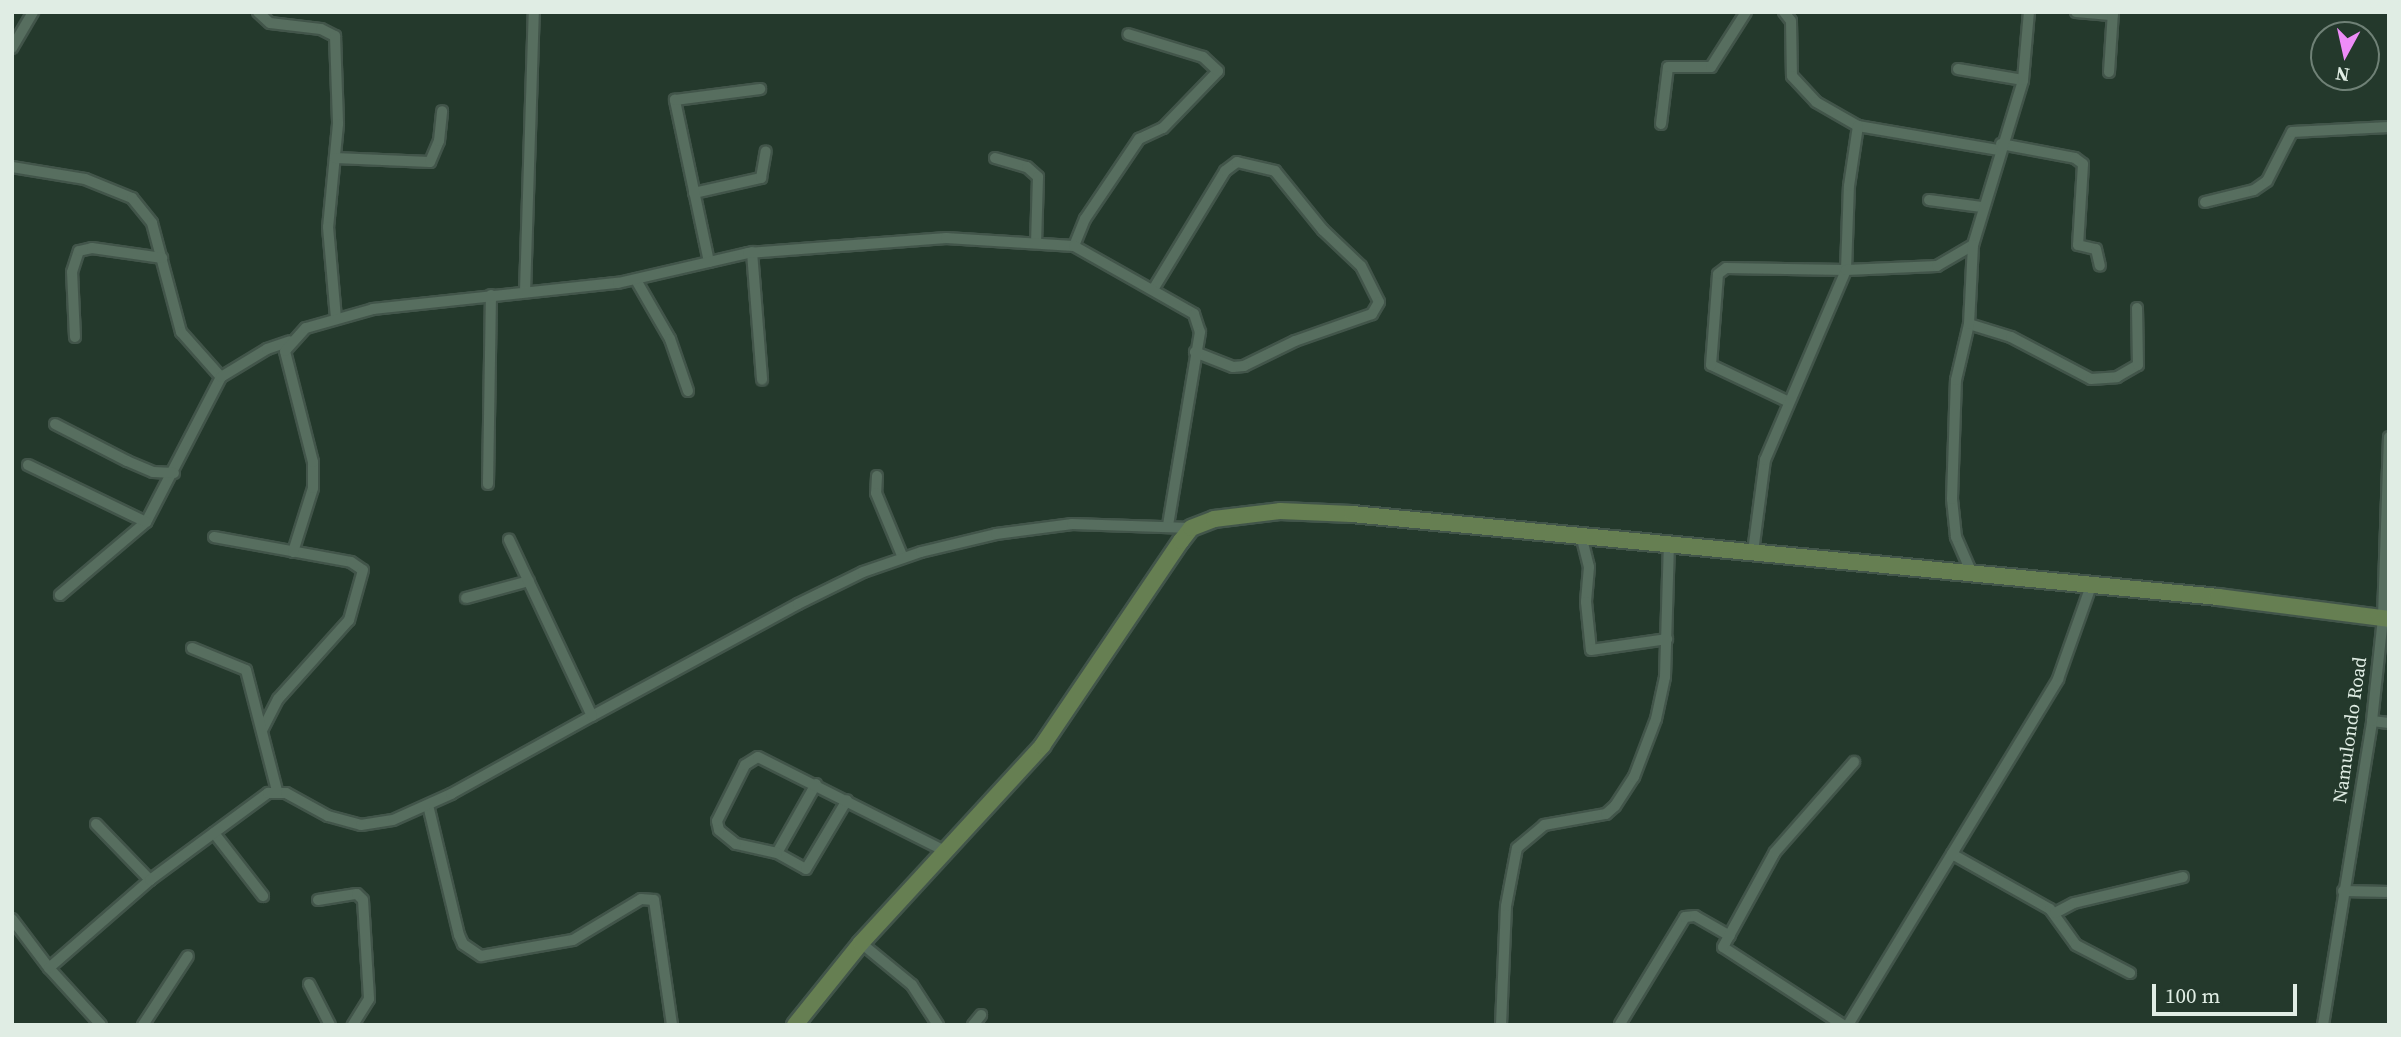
<!DOCTYPE html>
<style>
body{margin:0}
#map{position:relative;width:2401px;height:1037px;overflow:hidden;background:#24392c;font-family:"Source Serif 4",serif}
div>[style]{position:absolute}
[style*='--x']{left:calc(var(--x)*1px);top:calc(var(--y)*1px);width:calc(var(--w)*1px);rotate:calc(var(--a)*1deg)}
.roads{filter:drop-shadow(2px 0 #42554a) drop-shadow(-2px 0 #42554a) drop-shadow(0 2px #42554a) drop-shadow(0 -2px #42554a)}
.street>*{height:10px;margin:-5px;padding:0 5px;transform-origin:5px;border-radius:5px;background:#576e5f}
.secondary>*{height:16px;margin:-8px;padding:0 8px;transform-origin:8px;border-radius:8px;background:#667f52}
span{translate:-50% -50%;white-space:nowrap;text-align:center;line-height:1.15;-webkit-text-stroke:5px #24392c;paint-order:stroke}
.street-label{font-size:19px;color:#e0ede4}
.frame{position:absolute;inset:0;border:14px solid #e0ede4;pointer-events:none}
.north{position:absolute;left:2310px;top:21px;width:70px;height:70px;box-sizing:border-box;background:#24392c;border:2px solid #6f8176;border-radius:50%;rotate:188deg;font-size:19px;font-weight:700;line-height:28px;text-align:center;color:#e0ede4}
.north::after{content:'';display:block;margin:auto;width:24px;height:32px;background:#ee8cf8;clip-path:polygon(50% 0,100% 100%,50% 72%,0 100%)}
.scale{position:absolute;left:2152px;top:984px;width:145px;height:32px;box-sizing:border-box;border:4px solid #e0ede4;border-top:0;padding-left:9px;font-size:21px;line-height:24px;white-space:nowrap;color:#e0ede4;-webkit-text-stroke:5px #24392c;paint-order:stroke}
</style>
<div id="map">
<div class="roads">
<div class="street">
<div style="--x:258;--y:12;--w:16;--a:43"></div>
<div style="--x:270;--y:23;--w:51;--a:6.7"></div>
<div style="--x:321;--y:29;--w:16;--a:27"></div>
<div style="--x:335;--y:36;--w:88;--a:88"></div>
<div style="--x:338;--y:124;--w:103;--a:95.5"></div>
<div style="--x:328;--y:227;--w:92;--a:85"></div>
<div style="--x:1784;--y:12;--w:11;--a:52"></div>
<div style="--x:1791;--y:21;--w:55;--a:89"></div>
<div style="--x:1792;--y:76;--w:35;--a:47"></div>
<div style="--x:1816;--y:102;--w:48;--a:29.7"></div>
<div style="--x:1858;--y:126;--w:143;--a:9.7"></div>
<div style="--x:2076;--y:12;--w:37;--a:5"></div>
<div style="--x:12;--y:48;--w:42;--a:-59.7"></div>
<div style="--x:1958;--y:69;--w:66;--a:9.6"></div>
<div style="--x:2109;--y:72;--w:60;--a:-86.2"></div>
<div style="--x:1661;--y:124;--w:57;--a:-83"></div>
<div style="--x:1668;--y:67;--w:43;--a:0"></div>
<div style="--x:1711;--y:67;--w:65;--a:-57.5"></div>
<div style="--x:2001;--y:144;--w:75;--a:10.7"></div>
<div style="--x:2075;--y:158;--w:10;--a:37"></div>
<div style="--x:2083;--y:164;--w:81;--a:93.5"></div>
<div style="--x:2078;--y:245;--w:18;--a:13"></div>
<div style="--x:2096;--y:249;--w:17;--a:77"></div>
<div style="--x:335;--y:158;--w:95;--a:2.4"></div>
<div style="--x:430;--y:162;--w:23;--a:-67"></div>
<div style="--x:439;--y:141;--w:30;--a:-84"></div>
<div style="--x:995;--y:158;--w:33;--a:16"></div>
<div style="--x:1027;--y:167;--w:15;--a:42"></div>
<div style="--x:1038;--y:177;--w:66;--a:91.7"></div>
<div style="--x:12;--y:167;--w:74;--a:9.3"></div>
<div style="--x:85;--y:179;--w:51;--a:22"></div>
<div style="--x:132;--y:198;--w:32;--a:51"></div>
<div style="--x:152;--y:223;--w:113;--a:75.1"></div>
<div style="--x:181;--y:332;--w:60;--a:48.4"></div>
<div style="--x:221;--y:377;--w:163;--a:117.3"></div>
<div style="--x:146;--y:522;--w:113;--a:139.7"></div>
<div style="--x:694;--y:193;--w:69;--a:-12.6"></div>
<div style="--x:761;--y:178;--w:27;--a:-80"></div>
<div style="--x:1929;--y:200;--w:53;--a:7.5"></div>
<div style="--x:2205;--y:202;--w:50;--a:-13.8"></div>
<div style="--x:2254;--y:190;--w:16;--a:-35"></div>
<div style="--x:2267;--y:181;--w:55;--a:-63"></div>
<div style="--x:2292;--y:132;--w:97;--a:-3"></div>
<div style="--x:1074;--y:246;--w:29;--a:-68"></div>
<div style="--x:1085;--y:219;--w:97;--a:-56"></div>
<div style="--x:1139;--y:139;--w:26;--a:-25"></div>
<div style="--x:1163;--y:128;--w:79;--a:-46"></div>
<div style="--x:1218;--y:71;--w:21;--a:-137"></div>
<div style="--x:1203;--y:57;--w:78;--a:-163"></div>
<div style="--x:752;--y:252;--w:128;--a:85.5"></div>
<div style="--x:709;--y:262;--w:166;--a:-101.9"></div>
<div style="--x:675;--y:100;--w:86;--a:-7.4"></div>
<div style="--x:636;--y:280;--w:68;--a:60"></div>
<div style="--x:670;--y:339;--w:55;--a:70.9"></div>
<div style="--x:1154;--y:288;--w:137;--a:-58.7"></div>
<div style="--x:1225;--y:171;--w:15;--a:-37"></div>
<div style="--x:1237;--y:162;--w:39;--a:13"></div>
<div style="--x:1275;--y:171;--w:76;--a:50.9"></div>
<div style="--x:1323;--y:230;--w:52;--a:43.5"></div>
<div style="--x:1361;--y:266;--w:40;--a:63.4"></div>
<div style="--x:1379;--y:302;--w:14;--a:120"></div>
<div style="--x:1372;--y:314;--w:82;--a:160.7"></div>
<div style="--x:1295;--y:341;--w:57;--a:153.9"></div>
<div style="--x:1244;--y:366;--w:11;--a:175"></div>
<div style="--x:1233;--y:367;--w:41;--a:-158.5"></div>
<div style="--x:525;--y:292;--w:280;--a:-88.2"></div>
<div style="--x:1969;--y:324;--w:44;--a:17.2"></div>
<div style="--x:2011;--y:337;--w:90;--a:27.7"></div>
<div style="--x:2091;--y:379;--w:26;--a:-4"></div>
<div style="--x:2117;--y:377;--w:24;--a:-30"></div>
<div style="--x:2138;--y:365;--w:57;--a:-91"></div>
<div style="--x:75;--y:337;--w:65;--a:-92.6"></div>
<div style="--x:72;--y:272;--w:22;--a:-72"></div>
<div style="--x:79;--y:251;--w:13;--a:-13"></div>
<div style="--x:92;--y:248;--w:71;--a:8.1"></div>
<div style="--x:221;--y:377;--w:54;--a:-31.3"></div>
<div style="--x:267;--y:349;--w:24;--a:-19"></div>
<div style="--x:1787;--y:401;--w:84;--a:-154.7"></div>
<div style="--x:1711;--y:365;--w:91;--a:-85.6"></div>
<div style="--x:1718;--y:274;--w:10;--a:-37"></div>
<div style="--x:1726;--y:268;--w:120;--a:1"></div>
<div style="--x:1846;--y:270;--w:84;--a:-88"></div>
<div style="--x:1849;--y:186;--w:61;--a:-81.5"></div>
<div style="--x:55;--y:424;--w:81;--a:27.2"></div>
<div style="--x:127;--y:461;--w:28;--a:23"></div>
<div style="--x:153;--y:472;--w:21;--a:3"></div>
<div style="--x:28;--y:465;--w:131;--a:25.8"></div>
<div style="--x:877;--y:476;--w:17;--a:93"></div>
<div style="--x:876;--y:493;--w:70;--a:67.4"></div>
<div style="--x:488;--y:484;--w:189;--a:-89.1"></div>
<div style="--x:1581;--y:535;--w:33;--a:76"></div>
<div style="--x:1589;--y:567;--w:35;--a:95"></div>
<div style="--x:1586;--y:602;--w:48;--a:84.1"></div>
<div style="--x:1591;--y:650;--w:77;--a:-8.2"></div>
<div style="--x:214;--y:537;--w:139;--a:10.3"></div>
<div style="--x:351;--y:562;--w:14;--a:34"></div>
<div style="--x:363;--y:570;--w:52;--a:105.6"></div>
<div style="--x:349;--y:620;--w:106;--a:131.9"></div>
<div style="--x:278;--y:699;--w:34;--a:117"></div>
<div style="--x:293;--y:552;--w:67;--a:-72.6"></div>
<div style="--x:313;--y:488;--w:26;--a:-90"></div>
<div style="--x:313;--y:462;--w:114;--a:-104.2"></div>
<div style="--x:285;--y:351;--w:31;--a:-48"></div>
<div style="--x:306;--y:328;--w:70;--a:-15.8"></div>
<div style="--x:373;--y:309;--w:246;--a:-6.1"></div>
<div style="--x:618;--y:283;--w:133;--a:-13"></div>
<div style="--x:748;--y:253;--w:199;--a:-4.3"></div>
<div style="--x:946;--y:238;--w:128;--a:3.6"></div>
<div style="--x:1074;--y:246;--w:138;--a:29.5"></div>
<div style="--x:1194;--y:314;--w:19;--a:72"></div>
<div style="--x:1200;--y:332;--w:196;--a:99.4"></div>
<div style="--x:1753;--y:552;--w:93;--a:-82.6"></div>
<div style="--x:1765;--y:460;--w:207;--a:-66.9"></div>
<div style="--x:1846;--y:270;--w:91;--a:-2.5"></div>
<div style="--x:1937;--y:266;--w:42;--a:-30.3"></div>
<div style="--x:1973;--y:245;--w:172;--a:-73.1"></div>
<div style="--x:2023;--y:80;--w:68;--a:-85"></div>
<div style="--x:1973;--y:576;--w:43;--a:-113.6"></div>
<div style="--x:1956;--y:537;--w:38;--a:-96"></div>
<div style="--x:1952;--y:499;--w:119;--a:-88.1"></div>
<div style="--x:1956;--y:380;--w:57;--a:-76.9"></div>
<div style="--x:1969;--y:324;--w:79;--a:-87.1"></div>
<div style="--x:466;--y:598;--w:65;--a:-15.1"></div>
<div style="--x:192;--y:648;--w:58;--a:22.2"></div>
<div style="--x:246;--y:670;--w:125;--a:75.6"></div>
<div style="--x:592;--y:716;--w:234;--a:-28.5"></div>
<div style="--x:798;--y:604;--w:72;--a:-26.2"></div>
<div style="--x:863;--y:572;--w:61;--a:-19"></div>
<div style="--x:921;--y:552;--w:77;--a:-13.5"></div>
<div style="--x:996;--y:534;--w:77;--a:-7.5"></div>
<div style="--x:1072;--y:524;--w:119;--a:1.9"></div>
<div style="--x:2372;--y:721;--w:17;--a:7"></div>
<div style="--x:816;--y:784;--w:79;--a:119.5"></div>
<div style="--x:777;--y:853;--w:33;--a:29"></div>
<div style="--x:806;--y:869;--w:80;--a:-59.3"></div>
<div style="--x:428;--y:805;--w:134;--a:76.6"></div>
<div style="--x:459;--y:935;--w:10;--a:66"></div>
<div style="--x:463;--y:944;--w:22;--a:34"></div>
<div style="--x:481;--y:956;--w:93;--a:-9.9"></div>
<div style="--x:573;--y:940;--w:79;--a:-31.1"></div>
<div style="--x:641;--y:899;--w:13;--a:4"></div>
<div style="--x:654;--y:900;--w:126;--a:81.8"></div>
<div style="--x:96;--y:824;--w:78;--a:46"></div>
<div style="--x:214;--y:833;--w:80;--a:52.1"></div>
<div style="--x:777;--y:853;--w:42;--a:-167.6"></div>
<div style="--x:736;--y:844;--w:22;--a:-141"></div>
<div style="--x:719;--y:830;--w:9;--a:-103"></div>
<div style="--x:717;--y:821;--w:63;--a:-63.4"></div>
<div style="--x:745;--y:765;--w:15;--a:-32"></div>
<div style="--x:758;--y:757;--w:209;--a:26.7"></div>
<div style="--x:1952;--y:854;--w:112;--a:29.3"></div>
<div style="--x:2050;--y:909;--w:44;--a:54.2"></div>
<div style="--x:2076;--y:945;--w:61;--a:27.4"></div>
<div style="--x:2343;--y:891;--w:46;--a:1.2"></div>
<div style="--x:318;--y:900;--w:39;--a:-9"></div>
<div style="--x:357;--y:894;--w:8;--a:45"></div>
<div style="--x:363;--y:900;--w:99;--a:86.5"></div>
<div style="--x:369;--y:999;--w:31;--a:122"></div>
<div style="--x:2055;--y:913;--w:21;--a:-28"></div>
<div style="--x:2074;--y:903;--w:112;--a:-13.4"></div>
<div style="--x:12;--y:919;--w:61;--a:52.9"></div>
<div style="--x:49;--y:968;--w:77;--a:47.6"></div>
<div style="--x:861;--y:943;--w:66;--a:39.5"></div>
<div style="--x:912;--y:985;--w:48;--a:57"></div>
<div style="--x:49;--y:968;--w:134;--a:-41.1"></div>
<div style="--x:150;--y:880;--w:147;--a:-36.4"></div>
<div style="--x:268;--y:793;--w:18;--a:0"></div>
<div style="--x:286;--y:793;--w:48;--a:28.7"></div>
<div style="--x:328;--y:816;--w:34;--a:15"></div>
<div style="--x:361;--y:825;--w:32;--a:-9"></div>
<div style="--x:393;--y:820;--w:64;--a:-24.1"></div>
<div style="--x:451;--y:794;--w:161;--a:-29"></div>
<div style="--x:592;--y:716;--w:195;--a:-115.2"></div>
<div style="--x:309;--y:984;--w:46;--a:62.9"></div>
<div style="--x:1620;--y:1024;--w:125;--a:-58.7"></div>
<div style="--x:1685;--y:917;--w:10;--a:-6"></div>
<div style="--x:1695;--y:916;--w:40;--a:29.7"></div>
<div style="--x:143;--y:1025;--w:82;--a:-56.9"></div>
<div style="--x:973;--y:1025;--w:13;--a:-51"></div>
<div style="--x:1501;--y:1025;--w:119;--a:-87.6"></div>
<div style="--x:1506;--y:906;--w:59;--a:-79.3"></div>
<div style="--x:1517;--y:848;--w:35;--a:-40"></div>
<div style="--x:1544;--y:825;--w:63;--a:-10.1"></div>
<div style="--x:1606;--y:814;--w:12;--a:-42"></div>
<div style="--x:1615;--y:806;--w:35;--a:-57"></div>
<div style="--x:1634;--y:777;--w:62;--a:-69.2"></div>
<div style="--x:1656;--y:719;--w:43;--a:-77.9"></div>
<div style="--x:1665;--y:677;--w:133;--a:-88.3"></div>
<div style="--x:1843;--y:1025;--w:143;--a:-147"></div>
<div style="--x:1723;--y:947;--w:108;--a:-61.3"></div>
<div style="--x:1775;--y:852;--w:120;--a:-48.7"></div>
<div style="--x:1848;--y:1025;--w:405;--a:-58.7"></div>
<div style="--x:2058;--y:679;--w:99;--a:-70.5"></div>
<div style="--x:2323;--y:1025;--w:308;--a:-80.8"></div>
<div style="--x:2372;--y:721;--w:104;--a:-83.9"></div>
<div style="--x:2383;--y:618;--w:181;--a:-88.1"></div>
</div>
<div class="secondary">
<div style="--x:795;--y:1025;--w:105;--a:-51.2"></div>
<div style="--x:861;--y:943;--w:268;--a:-47.4"></div>
<div style="--x:1042;--y:746;--w:248;--a:-55.9"></div>
<div style="--x:1181;--y:541;--w:16;--a:-52"></div>
<div style="--x:1191;--y:528;--w:25;--a:-21"></div>
<div style="--x:1214;--y:519;--w:66;--a:-6.9"></div>
<div style="--x:1280;--y:511;--w:72;--a:2.4"></div>
<div style="--x:1352;--y:514;--w:870;--a:5.47"></div>
<div style="--x:2218;--y:597;--w:172;--a:7.3"></div>
</div>
</div>
<div class="street-label">
<span style="left:2350px;top:730px;rotate:-82deg">Namulondo Road</span>
</div>
<div class="frame"></div>
<div class="north">N</div>
<div class="scale">100 m</div>
</div>
